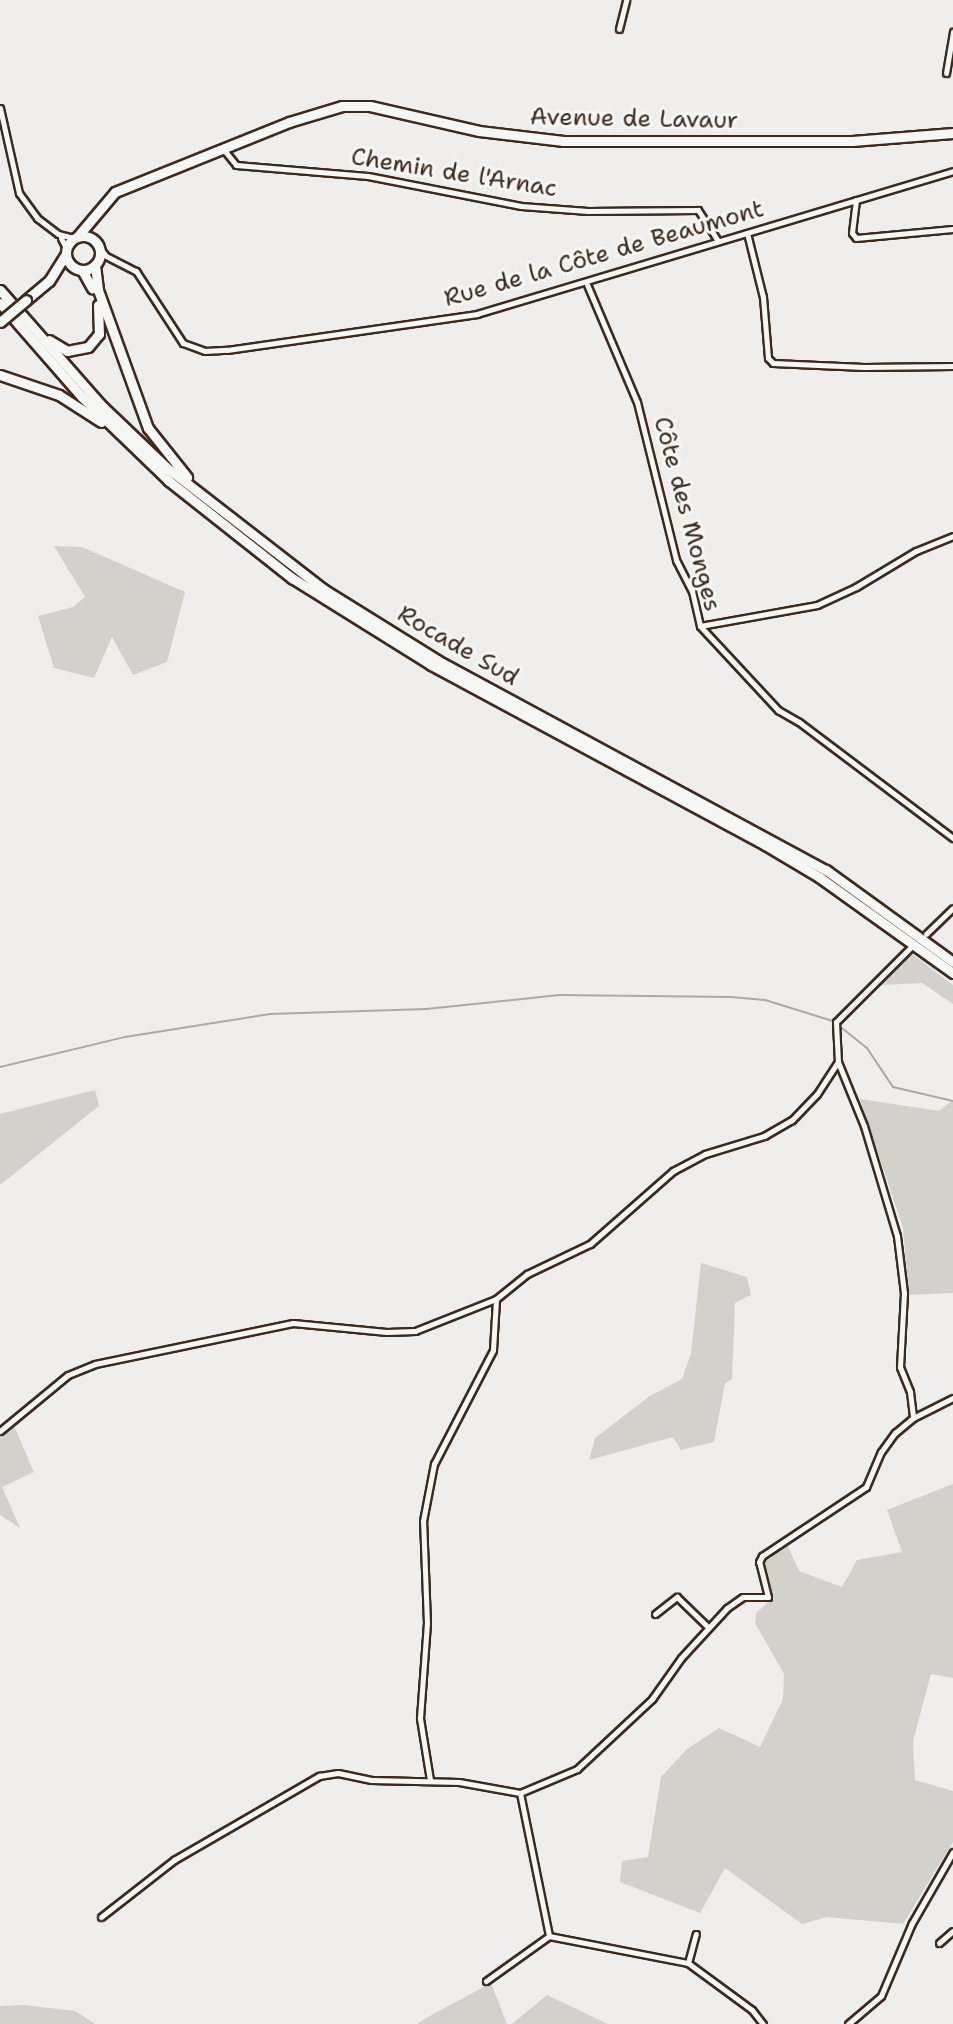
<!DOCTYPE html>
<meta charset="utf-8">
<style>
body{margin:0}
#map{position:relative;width:953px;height:2024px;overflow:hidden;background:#efeeea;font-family:"Shantell Sans",sans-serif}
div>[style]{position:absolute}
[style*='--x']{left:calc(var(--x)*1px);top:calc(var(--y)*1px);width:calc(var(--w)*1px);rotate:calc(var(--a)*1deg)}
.green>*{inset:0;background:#d4d1cc}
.stream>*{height:2px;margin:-1px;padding:0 1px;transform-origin:1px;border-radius:1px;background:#afa8a1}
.roads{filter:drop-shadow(2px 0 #3b2a1e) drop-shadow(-2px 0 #3b2a1e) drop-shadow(0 2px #3b2a1e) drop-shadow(0 -2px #3b2a1e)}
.minor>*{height:5px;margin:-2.5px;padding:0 2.5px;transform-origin:2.5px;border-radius:2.5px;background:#f6f6f2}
.primary>*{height:9px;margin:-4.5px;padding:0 4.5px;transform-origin:4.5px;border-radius:4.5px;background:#f6f6f2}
.primary>.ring{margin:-4.5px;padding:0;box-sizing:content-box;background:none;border:9px solid #f6f6f2;border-radius:50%}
.trunk>*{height:9px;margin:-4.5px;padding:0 4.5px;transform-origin:4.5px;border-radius:4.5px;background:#f6f6f2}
.bridges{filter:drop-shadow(2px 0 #3b2a1e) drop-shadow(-2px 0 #3b2a1e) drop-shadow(0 2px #3b2a1e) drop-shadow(0 -2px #3b2a1e)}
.primary-bridge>*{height:9px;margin:-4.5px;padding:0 4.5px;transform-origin:4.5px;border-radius:4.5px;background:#f6f6f2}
span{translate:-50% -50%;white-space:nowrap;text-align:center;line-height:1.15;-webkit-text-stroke:6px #f6f6f2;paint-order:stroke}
.street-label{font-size:24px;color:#3b2a1e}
</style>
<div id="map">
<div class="green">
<div style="clip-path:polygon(54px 546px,82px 547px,185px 592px,167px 662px,133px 675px,112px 637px,94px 678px,54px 668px,38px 616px,73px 607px,85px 597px)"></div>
<div style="clip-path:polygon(912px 954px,953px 985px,953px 1004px,922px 983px,880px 985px)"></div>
<div style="clip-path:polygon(95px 1090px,99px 1106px,0 1185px,0 1114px)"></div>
<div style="clip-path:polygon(860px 1099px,939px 1111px,953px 1100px,953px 1293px,909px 1295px,903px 1228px)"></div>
<div style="clip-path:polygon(701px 1263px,747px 1277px,751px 1295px,735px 1303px,732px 1379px,725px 1383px,714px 1442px,681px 1450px,673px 1437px,589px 1460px,595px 1438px,650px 1396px,682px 1379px,691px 1353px)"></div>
<div style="clip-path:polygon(14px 1426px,34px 1472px,2px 1487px,20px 1528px,0 1515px,0 1436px)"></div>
<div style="clip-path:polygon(953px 1484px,953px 1678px,931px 1674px,913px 1741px,915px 1780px,953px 1791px,953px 1842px,903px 1924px,827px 1917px,802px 1924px,725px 1868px,700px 1913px,620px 1882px,622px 1861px,648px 1857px,661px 1777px,687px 1749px,719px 1728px,760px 1747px,783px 1699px,784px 1674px,755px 1623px,756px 1613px,774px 1597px,762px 1561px,787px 1544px,799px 1571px,842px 1587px,857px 1560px,902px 1552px,887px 1510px)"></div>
<div style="clip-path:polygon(491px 1983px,507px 2024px,417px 2024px,435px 2013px)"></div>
<div style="clip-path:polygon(547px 1995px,608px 2024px,512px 2024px)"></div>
<div style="clip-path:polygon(24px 2005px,75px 2011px,95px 2024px,0 2024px,0 2006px)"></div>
</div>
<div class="stream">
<div style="--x:0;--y:1067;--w:129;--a:-13.5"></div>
<div style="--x:125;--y:1037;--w:147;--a:-9"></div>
<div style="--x:270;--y:1014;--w:156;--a:-1.8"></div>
<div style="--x:426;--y:1009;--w:134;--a:-6"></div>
<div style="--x:559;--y:995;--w:172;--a:0.7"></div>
<div style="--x:731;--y:997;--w:34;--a:5"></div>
<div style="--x:765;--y:1000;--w:71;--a:17.2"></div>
<div style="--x:833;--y:1021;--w:43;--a:38.5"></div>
<div style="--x:867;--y:1048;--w:47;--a:56.3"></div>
<div style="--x:893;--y:1087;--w:62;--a:13.1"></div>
</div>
<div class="roads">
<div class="minor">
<div style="--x:619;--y:29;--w:30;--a:-76"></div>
<div style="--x:946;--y:73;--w:42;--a:-80.3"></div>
<div style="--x:0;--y:108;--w:87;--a:77.4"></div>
<div style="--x:19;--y:193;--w:31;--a:54"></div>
<div style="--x:37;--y:218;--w:26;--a:37"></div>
<div style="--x:58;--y:234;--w:16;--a:14"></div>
<div style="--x:224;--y:150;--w:19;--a:51"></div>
<div style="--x:236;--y:165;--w:132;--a:4.8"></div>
<div style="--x:368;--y:176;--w:156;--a:11.1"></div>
<div style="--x:521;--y:206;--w:67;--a:4.3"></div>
<div style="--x:588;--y:211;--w:110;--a:-0.5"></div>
<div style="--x:698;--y:210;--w:37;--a:57"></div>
<div style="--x:856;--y:200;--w:33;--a:97"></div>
<div style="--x:852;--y:233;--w:6;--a:51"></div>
<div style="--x:856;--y:238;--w:97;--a:-5.3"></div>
<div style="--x:747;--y:233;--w:66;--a:76"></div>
<div style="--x:763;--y:297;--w:61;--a:85.3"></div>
<div style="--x:768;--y:358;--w:7;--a:45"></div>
<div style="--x:773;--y:363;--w:91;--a:2.5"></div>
<div style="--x:864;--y:367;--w:89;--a:-0.6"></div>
<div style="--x:61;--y:238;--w:11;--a:63"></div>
<div style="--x:99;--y:247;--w:11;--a:52"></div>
<div style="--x:106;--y:256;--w:34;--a:27"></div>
<div style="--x:136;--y:271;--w:86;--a:56.9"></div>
<div style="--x:183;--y:343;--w:23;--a:20"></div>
<div style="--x:205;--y:351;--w:22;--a:-3"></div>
<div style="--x:227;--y:350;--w:253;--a:-8.2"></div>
<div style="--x:477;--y:314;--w:497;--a:-16.7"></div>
<div style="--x:586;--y:282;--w:130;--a:67"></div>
<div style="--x:637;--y:402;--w:163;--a:76.1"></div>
<div style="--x:676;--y:560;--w:35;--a:63"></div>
<div style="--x:692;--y:591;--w:36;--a:77"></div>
<div style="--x:700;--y:626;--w:115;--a:47.1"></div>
<div style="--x:778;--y:710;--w:24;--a:30"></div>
<div style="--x:799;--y:722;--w:193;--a:37"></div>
<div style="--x:700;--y:626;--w:119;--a:-10.2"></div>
<div style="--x:817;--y:605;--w:43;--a:-24.8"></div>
<div style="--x:856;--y:587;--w:70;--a:-31"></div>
<div style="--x:916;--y:551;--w:40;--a:-22"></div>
<div style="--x:926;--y:934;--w:37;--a:-44"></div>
<div style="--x:838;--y:1062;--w:69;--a:67.9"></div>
<div style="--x:864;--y:1126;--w:115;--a:73.3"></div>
<div style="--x:897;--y:1236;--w:57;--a:83"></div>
<div style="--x:904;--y:1293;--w:74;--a:93.1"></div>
<div style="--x:900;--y:1367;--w:27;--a:68"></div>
<div style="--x:910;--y:1392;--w:26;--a:83"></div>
<div style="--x:0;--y:1431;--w:88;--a:-39.5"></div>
<div style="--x:68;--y:1375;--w:29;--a:-22"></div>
<div style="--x:95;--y:1364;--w:202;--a:-11.7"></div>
<div style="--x:293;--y:1323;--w:94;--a:5.5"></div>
<div style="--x:387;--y:1332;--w:28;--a:-2"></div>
<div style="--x:415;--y:1331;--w:87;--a:-21.6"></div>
<div style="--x:496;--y:1299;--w:40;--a:-39"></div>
<div style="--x:527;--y:1274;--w:70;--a:-25.5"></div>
<div style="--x:590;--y:1244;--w:111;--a:-41.3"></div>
<div style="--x:673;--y:1171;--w:36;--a:-28"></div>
<div style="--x:705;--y:1154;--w:62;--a:-17"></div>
<div style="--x:764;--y:1136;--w:32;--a:-30"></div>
<div style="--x:792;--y:1120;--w:36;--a:-46"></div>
<div style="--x:817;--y:1094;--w:38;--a:-57"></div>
<div style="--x:838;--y:1062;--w:40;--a:-92.9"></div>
<div style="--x:836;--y:1022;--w:105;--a:-45"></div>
<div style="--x:655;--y:1614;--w:28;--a:-38"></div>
<div style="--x:677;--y:1597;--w:43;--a:44.1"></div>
<div style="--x:430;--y:1780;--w:63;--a:-99.2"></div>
<div style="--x:420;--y:1718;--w:95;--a:-85.8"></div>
<div style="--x:427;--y:1623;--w:102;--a:-92.2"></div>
<div style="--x:423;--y:1521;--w:58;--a:-79.1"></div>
<div style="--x:434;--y:1464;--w:128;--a:-62.6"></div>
<div style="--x:493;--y:1350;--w:51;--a:-86.6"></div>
<div style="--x:520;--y:1793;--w:146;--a:78.5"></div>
<div style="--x:549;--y:1936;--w:142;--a:11"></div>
<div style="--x:688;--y:1963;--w:79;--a:36.3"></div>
<div style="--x:752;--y:2010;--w:18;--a:52"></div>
<div style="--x:101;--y:1917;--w:93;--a:-38"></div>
<div style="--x:174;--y:1860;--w:168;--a:-30.1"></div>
<div style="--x:319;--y:1776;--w:19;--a:-9"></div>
<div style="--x:338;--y:1773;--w:34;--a:12"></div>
<div style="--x:371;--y:1780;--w:88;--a:1.3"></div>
<div style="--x:459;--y:1782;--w:62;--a:10.2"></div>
<div style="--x:520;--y:1793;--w:62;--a:-22.8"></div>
<div style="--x:577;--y:1769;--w:103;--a:-43"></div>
<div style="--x:652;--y:1699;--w:50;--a:-54.7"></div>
<div style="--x:681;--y:1658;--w:68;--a:-47.4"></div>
<div style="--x:727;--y:1608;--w:19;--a:-35"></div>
<div style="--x:743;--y:1597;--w:25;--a:0"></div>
<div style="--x:768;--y:1597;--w:36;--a:-104"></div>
<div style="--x:759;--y:1562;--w:7;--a:-63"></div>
<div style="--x:762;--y:1556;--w:125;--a:-33.6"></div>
<div style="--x:866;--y:1487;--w:38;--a:-67"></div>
<div style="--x:881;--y:1452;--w:24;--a:-54"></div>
<div style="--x:895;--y:1433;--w:23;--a:-40"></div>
<div style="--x:913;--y:1418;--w:45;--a:-26.6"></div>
<div style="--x:939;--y:1943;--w:18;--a:-41"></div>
<div style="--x:688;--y:1963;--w:30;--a:-75"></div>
<div style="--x:486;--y:1981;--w:77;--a:-35.5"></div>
<div style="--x:848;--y:2024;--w:43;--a:-40.3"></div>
<div style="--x:881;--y:1996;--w:79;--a:-67"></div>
<div style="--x:912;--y:1923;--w:82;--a:-60"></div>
</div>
<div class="primary">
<div class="ring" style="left:66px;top:236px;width:25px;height:25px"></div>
<div style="--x:77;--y:237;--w:59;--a:-49.8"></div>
<div style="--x:115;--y:192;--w:188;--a:-21.9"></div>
<div style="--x:289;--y:122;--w:55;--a:-16.8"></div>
<div style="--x:342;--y:106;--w:28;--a:0"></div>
<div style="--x:370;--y:106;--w:112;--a:12.9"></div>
<div style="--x:479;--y:131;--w:85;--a:6.8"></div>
<div style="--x:563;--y:141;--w:289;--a:0"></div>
<div style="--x:852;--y:141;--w:101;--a:-4.5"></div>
<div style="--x:26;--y:300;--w:30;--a:-40"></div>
<div style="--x:49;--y:281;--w:31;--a:-58"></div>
</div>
<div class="trunk">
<div style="--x:95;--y:265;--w:25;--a:83"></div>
<div style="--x:98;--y:290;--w:147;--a:70.1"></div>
<div style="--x:148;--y:428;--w:63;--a:51.5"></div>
<div style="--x:82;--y:270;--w:21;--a:61"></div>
<div style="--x:0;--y:290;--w:152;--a:48.7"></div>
<div style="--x:100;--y:404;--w:91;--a:43.7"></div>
<div style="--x:166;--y:467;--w:199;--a:37.8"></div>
<div style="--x:323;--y:589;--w:134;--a:31.9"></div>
<div style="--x:437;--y:660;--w:442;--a:28.4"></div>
<div style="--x:826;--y:870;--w:157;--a:35.9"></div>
<div style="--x:0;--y:303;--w:125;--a:48.9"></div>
<div style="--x:82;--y:397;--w:121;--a:44"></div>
<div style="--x:169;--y:481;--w:157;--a:38.3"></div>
<div style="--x:292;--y:578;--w:164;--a:32"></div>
<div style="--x:431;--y:665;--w:379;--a:28.3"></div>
<div style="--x:765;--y:845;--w:63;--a:30.7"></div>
<div style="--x:819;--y:877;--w:165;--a:35.6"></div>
<div style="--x:49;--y:340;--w:21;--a:31"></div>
<div style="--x:67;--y:351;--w:21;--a:-11"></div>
<div style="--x:88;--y:347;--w:17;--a:-50"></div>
<div style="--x:99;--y:334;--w:29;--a:-92"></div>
<div style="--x:0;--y:375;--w:62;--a:18.7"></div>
<div style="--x:59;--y:395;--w:50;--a:32.7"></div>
</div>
</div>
<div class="bridges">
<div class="primary-bridge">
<div style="--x:0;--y:322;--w:34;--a:-40"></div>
</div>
</div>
<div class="street-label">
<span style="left:634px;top:119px;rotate:1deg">Avenue de Lavaur</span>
<span style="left:454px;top:173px;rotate:9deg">Chemin de l'Arnac</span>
<span style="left:604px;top:254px;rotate:-16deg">Rue de la Côte de Beaumont</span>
<span style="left:687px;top:514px;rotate:75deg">Côte des Monges</span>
<span style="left:458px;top:646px;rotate:30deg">Rocade Sud</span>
</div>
</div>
